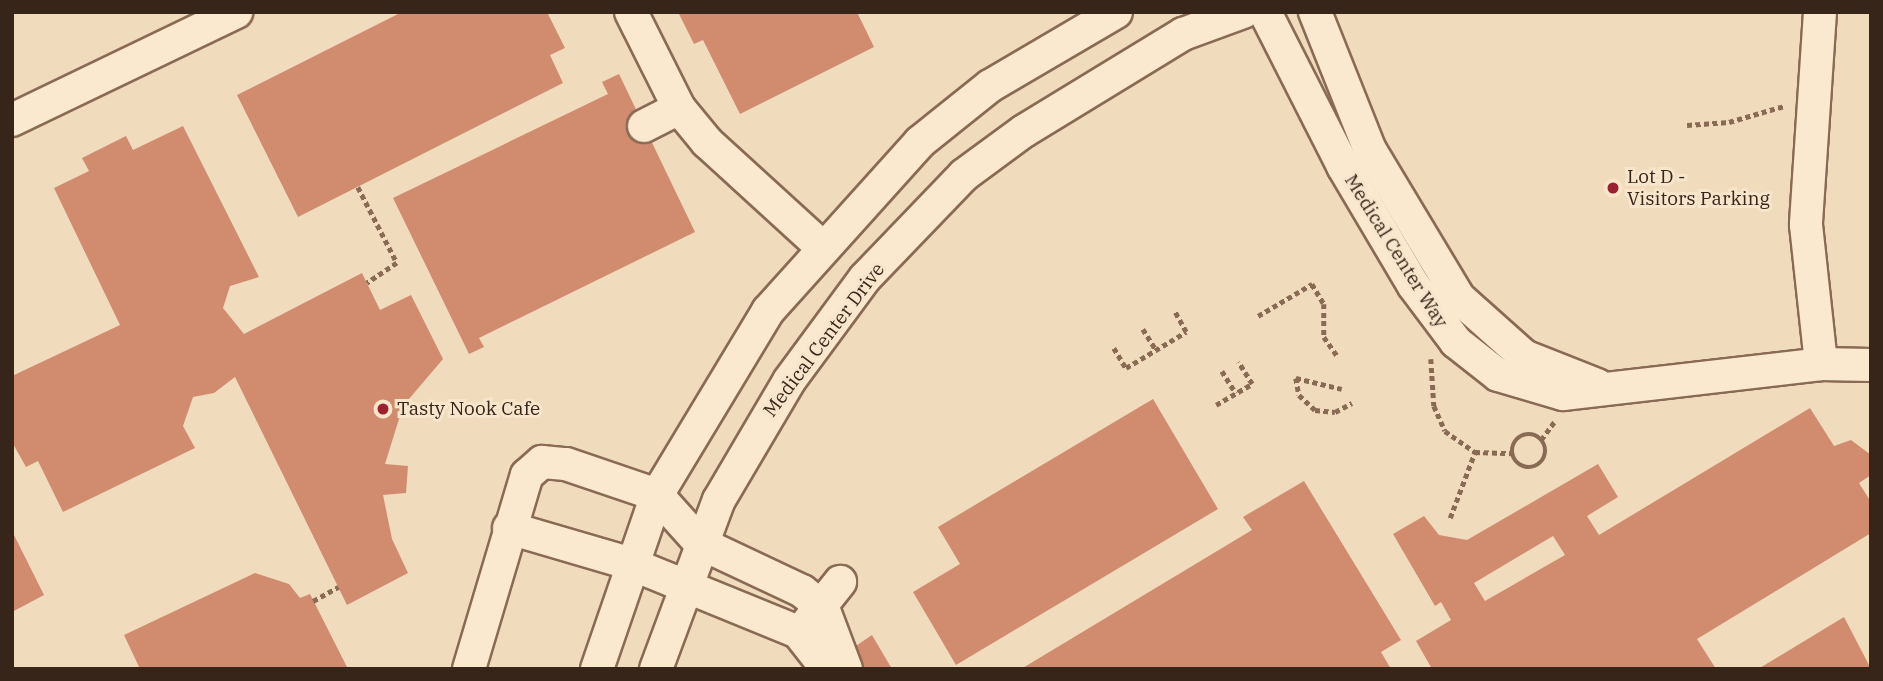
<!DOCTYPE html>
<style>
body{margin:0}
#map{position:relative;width:1883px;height:681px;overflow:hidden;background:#f0dbbc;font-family:"IBM Plex Serif",serif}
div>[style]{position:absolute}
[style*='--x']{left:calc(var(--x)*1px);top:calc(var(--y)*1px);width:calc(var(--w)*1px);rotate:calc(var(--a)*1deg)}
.building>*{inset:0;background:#d18c6f}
.path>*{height:4.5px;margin-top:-2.25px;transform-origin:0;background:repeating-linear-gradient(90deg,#896a54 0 5px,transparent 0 8.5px)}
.path>.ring{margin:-2.25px;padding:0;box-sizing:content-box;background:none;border:4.5px solid #896a54;border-radius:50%}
.roads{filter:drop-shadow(2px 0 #896a54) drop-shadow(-2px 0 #896a54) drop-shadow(0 2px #896a54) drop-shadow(0 -2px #896a54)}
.minor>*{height:32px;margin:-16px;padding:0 16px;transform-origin:16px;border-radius:16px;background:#fbe9cf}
.dots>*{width:19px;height:19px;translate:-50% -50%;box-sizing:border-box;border:4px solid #f7e6cc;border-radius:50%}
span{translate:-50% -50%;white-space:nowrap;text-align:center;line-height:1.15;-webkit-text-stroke:6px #f7e6cc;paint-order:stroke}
.poi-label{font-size:19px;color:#37251a}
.left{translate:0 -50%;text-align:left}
.street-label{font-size:19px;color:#37251a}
.frame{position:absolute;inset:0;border:14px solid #37251a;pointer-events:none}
</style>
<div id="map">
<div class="building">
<div style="clip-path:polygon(402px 12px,547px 12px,565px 48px,550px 55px,563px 83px,298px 217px,237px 95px)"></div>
<div style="clip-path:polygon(678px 12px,857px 12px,874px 47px,740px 114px,703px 40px,694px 44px)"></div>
<div style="clip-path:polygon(619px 74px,695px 232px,479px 338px,484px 347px,469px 354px,393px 198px,608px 94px,602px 82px)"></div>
<div style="clip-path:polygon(183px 126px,259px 277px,230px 286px,223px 308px,244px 334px,362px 273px,380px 310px,411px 295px,443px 359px,403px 406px,385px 464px,408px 466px,406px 493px,383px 495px,392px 539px,408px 573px,347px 605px,235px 377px,214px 393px,193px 397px,183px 426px,195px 448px,63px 512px,38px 461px,26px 467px,12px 442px,12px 376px,120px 325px,54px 188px,89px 171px,82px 158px,126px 136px,133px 150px)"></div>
<div style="clip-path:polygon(1153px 399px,1218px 509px,956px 665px,913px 592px,960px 564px,938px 527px)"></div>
<div style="clip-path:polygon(evenodd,1810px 408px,1834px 446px,1851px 440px,1871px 455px,1871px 475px,1859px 483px,1871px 502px,1871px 533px,1697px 639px,1716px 669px,1432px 669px,1416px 641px,1451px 620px,1441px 602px,1435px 606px,1393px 534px,1424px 516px,1439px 535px,1467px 540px,1598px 464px,1618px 497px,1587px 516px,1599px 535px,1810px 408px,1553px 536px,1565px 555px,1485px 601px,1474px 583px,1553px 536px)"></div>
<div style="clip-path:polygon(1304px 481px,1401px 640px,1381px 652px,1391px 669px,1021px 669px,1252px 530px,1243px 517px)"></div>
<div style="clip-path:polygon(12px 531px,44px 595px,12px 612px)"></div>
<div style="clip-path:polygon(255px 573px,289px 584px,300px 598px,310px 594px,348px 669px,140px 669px,124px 635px)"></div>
<div style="clip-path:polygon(1844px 617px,1871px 669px,1758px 669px)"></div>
<div style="clip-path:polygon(872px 635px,892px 669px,849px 669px,847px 652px)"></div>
</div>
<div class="path">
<div style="--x:1687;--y:125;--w:42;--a:-4.1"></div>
<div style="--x:1729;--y:122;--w:57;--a:-16.2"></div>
<div style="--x:358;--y:187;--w:85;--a:62.8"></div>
<div style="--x:397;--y:263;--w:36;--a:146"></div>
<div style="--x:1258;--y:316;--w:63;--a:-30.7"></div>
<div style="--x:1312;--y:284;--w:23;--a:59"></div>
<div style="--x:1324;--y:304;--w:33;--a:90"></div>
<div style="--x:1324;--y:337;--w:24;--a:55"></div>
<div style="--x:1143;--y:329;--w:25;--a:58"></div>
<div style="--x:1114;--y:348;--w:23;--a:59"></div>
<div style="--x:1126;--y:368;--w:70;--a:-31"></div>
<div style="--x:1186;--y:332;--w:25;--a:-119"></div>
<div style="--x:1431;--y:359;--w:47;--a:86.3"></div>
<div style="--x:1434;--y:406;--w:27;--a:66"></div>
<div style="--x:1445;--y:431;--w:37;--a:35"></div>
<div style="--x:1475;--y:452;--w:37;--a:2"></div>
<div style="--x:1222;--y:371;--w:26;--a:58"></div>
<div style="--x:1296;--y:378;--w:17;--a:80"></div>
<div style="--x:1299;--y:395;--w:22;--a:43"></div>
<div style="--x:1315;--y:410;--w:20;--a:6"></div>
<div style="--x:1335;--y:412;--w:19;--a:-28"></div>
<div style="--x:1296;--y:378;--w:47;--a:13.4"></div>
<div style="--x:1216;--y:405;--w:42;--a:-30.3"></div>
<div style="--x:1252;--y:384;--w:26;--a:-122"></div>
<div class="ring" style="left:1512px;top:434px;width:29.5px;height:29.5px"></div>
<div style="--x:1541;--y:440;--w:24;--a:-54"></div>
<div style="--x:1450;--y:518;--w:71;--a:-69.3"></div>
<div style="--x:313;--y:601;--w:29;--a:-29"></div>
</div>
<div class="roads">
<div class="minor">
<div style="--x:631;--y:12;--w:107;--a:63.4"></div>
<div style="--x:679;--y:108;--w:44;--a:50.5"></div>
<div style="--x:707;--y:142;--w:154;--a:42.4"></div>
<div style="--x:1265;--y:12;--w:173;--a:63.1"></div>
<div style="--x:1343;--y:166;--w:139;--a:59.4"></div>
<div style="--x:1414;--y:286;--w:70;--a:53.1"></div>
<div style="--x:1456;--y:342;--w:53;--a:38.2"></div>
<div style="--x:1498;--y:375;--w:68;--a:16.3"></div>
<div style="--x:1563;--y:394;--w:260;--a:-6.6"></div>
<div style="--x:1821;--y:364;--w:50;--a:1.1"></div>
<div style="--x:1315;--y:12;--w:149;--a:68.3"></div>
<div style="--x:1370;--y:150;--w:173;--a:59"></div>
<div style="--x:1459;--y:298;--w:87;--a:41.7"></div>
<div style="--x:1524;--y:356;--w:79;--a:21.7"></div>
<div style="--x:1820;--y:12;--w:213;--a:93.8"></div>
<div style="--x:1806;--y:225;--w:140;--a:83.8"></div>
<div style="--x:12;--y:120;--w:249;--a:-25.7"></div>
<div style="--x:644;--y:126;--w:39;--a:-27"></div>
<div style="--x:509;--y:528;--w:125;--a:16.3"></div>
<div style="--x:629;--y:563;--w:183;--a:22.2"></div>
<div style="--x:798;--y:632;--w:47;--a:51.9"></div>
<div style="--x:809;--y:621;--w:50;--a:-51.5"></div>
<div style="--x:469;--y:669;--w:202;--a:-73.4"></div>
<div style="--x:527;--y:475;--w:20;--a:-41"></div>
<div style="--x:542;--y:462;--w:24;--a:5"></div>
<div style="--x:566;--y:464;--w:96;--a:18.8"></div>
<div style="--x:657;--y:495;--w:64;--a:48.1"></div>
<div style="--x:700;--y:543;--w:113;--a:25.2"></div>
<div style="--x:802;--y:591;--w:27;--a:39"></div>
<div style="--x:823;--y:608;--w:65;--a:69.3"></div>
<div style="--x:597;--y:669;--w:184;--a:-71"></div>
<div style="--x:657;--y:495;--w:215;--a:-58.9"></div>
<div style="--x:768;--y:311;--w:227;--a:-48"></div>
<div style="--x:920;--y:142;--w:90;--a:-38.7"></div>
<div style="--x:990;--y:86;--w:146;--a:-30.4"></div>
<div style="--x:656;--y:669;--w:180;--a:-69.6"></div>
<div style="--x:719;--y:500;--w:138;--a:-59.5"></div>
<div style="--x:789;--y:381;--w:128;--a:-53.6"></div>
<div style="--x:865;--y:278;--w:143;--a:-46.1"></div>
<div style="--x:964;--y:175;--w:74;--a:-36.3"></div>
<div style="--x:1024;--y:131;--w:186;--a:-31.4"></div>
<div style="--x:1183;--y:34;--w:64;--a:-20.1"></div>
</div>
</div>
<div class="dots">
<div style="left:1613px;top:188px;background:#9c2130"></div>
<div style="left:383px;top:409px;background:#9c2130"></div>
</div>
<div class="poi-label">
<span class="left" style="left:1627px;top:188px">Lot D -<br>Visitors Parking</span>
<span class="left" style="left:397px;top:409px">Tasty Nook Cafe</span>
</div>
<div class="street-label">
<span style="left:1396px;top:251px;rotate:58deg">Medical Center Way</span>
<span style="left:824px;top:340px;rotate:-53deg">Medical Center Drive</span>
</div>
<div class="frame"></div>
</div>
